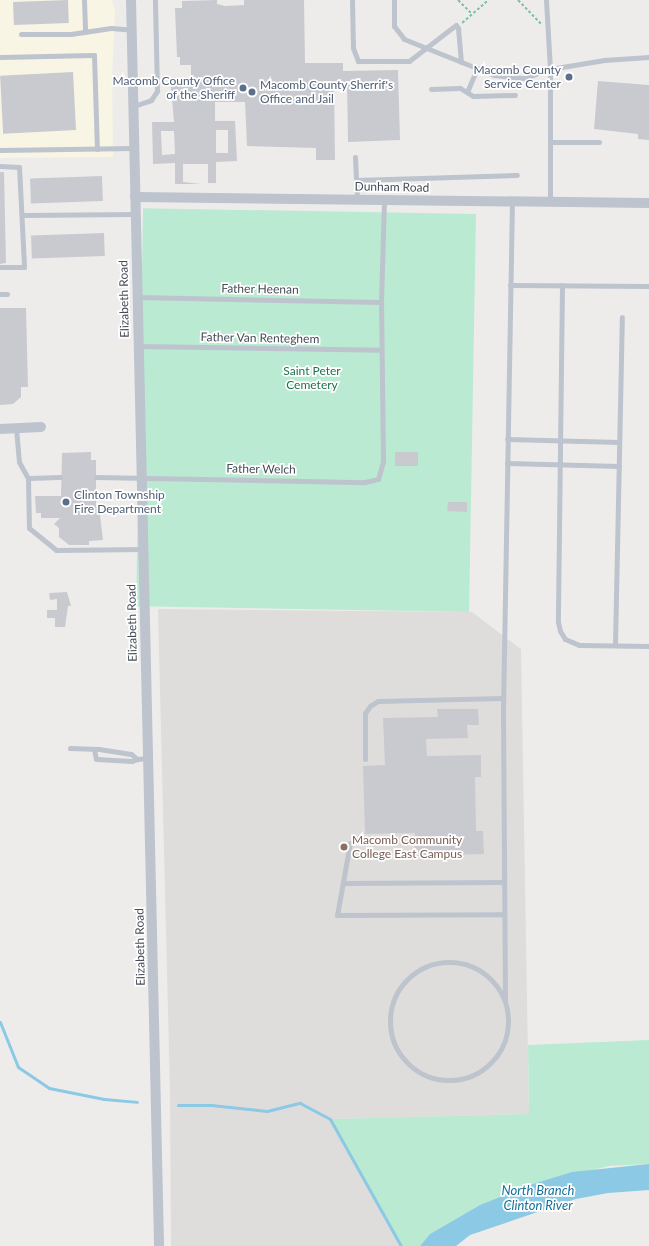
<!DOCTYPE html>
<style>
body{margin:0}
#map{position:relative;width:649px;height:1246px;overflow:hidden;background:#eeeceb;font-family:Lato,sans-serif}
div>[style]{position:absolute}
[style*='--x']{left:calc(var(--x)*1px);top:calc(var(--y)*1px);width:calc(var(--w)*1px);rotate:calc(var(--a)*1deg)}
.commercial>*{inset:0;background:#f9f5e4}
.education>*{inset:0;background:#dfdddc}
.green>*{inset:0;background:#bbead2;transform-origin:0 0}
.water>*{inset:0;background:#8bc9e4}
.stream>*{height:3px;margin:-1.5px;padding:0 1.5px;transform-origin:1.5px;border-radius:1.5px;background:#8bc9e4}
.building>*{inset:0;background:#c9cad0;transform-origin:0 0}
.path>*{height:2px;margin-top:-1px;transform-origin:0;background:repeating-linear-gradient(90deg,#76c5a6 0 3px,transparent 0 5px)}
.lane>*{height:5px;margin:-2.5px;padding:0 2.5px;transform-origin:2.5px;border-radius:2.5px;background:#bdc4cd}
.lane>.ring{margin:-2.5px;padding:0;box-sizing:content-box;background:none;border:5px solid #bdc4cd;border-radius:50%}
.street>*{height:10px;margin:-5px;padding:0 5px;transform-origin:5px;border-radius:5px;background:#bdc4cd}
.dots>*{width:11px;height:11px;translate:-50% -50%;box-sizing:border-box;border:2px solid #fff;border-radius:50%}
span{translate:-50% -50%;white-space:nowrap;text-align:center;line-height:1.15;-webkit-text-stroke:3.5px #fff;paint-order:stroke}
.service-label{font-size:12px;color:#4e5e75}
.right{translate:-100% -50%;text-align:right}
.left{translate:0 -50%;text-align:left}
.street-label{font-size:12px;color:#454d57}
.park-label{font-size:12px;color:#1d724f}
.education-label{font-size:12px;color:#785e54}
.water-label{font-size:13px;color:#167199;font-style:italic}
</style>
<div id="map">
<div class="commercial">
<div style="clip-path:polygon(0 0,112px 0,115px 12px,112px 77px,113px 157px,0 158px)"></div>
</div>
<div class="education">
<div style="clip-path:polygon(158px 609px,472px 612px,521px 649px,529px 1114px,330px 1119px,401px 1246px,171px 1246px,170px 1093px)"></div>
</div>
<div class="green">
<div style="left:476px;top:214px;width:398px;height:333px;rotate:91deg"></div>
<div style="clip-path:polygon(649px 1040px,649px 1164px,609px 1166px,533px 1184px,480px 1205px,430px 1234px,420px 1246px,401px 1246px,330px 1119px,529px 1114px,528px 1045px)"></div>
</div>
<div class="water">
<div style="clip-path:polygon(649px 1164px,649px 1190px,608px 1193px,576px 1199px,470px 1235px,456px 1246px,420px 1246px,430px 1234px,480px 1205px,533px 1184px,572px 1172px)"></div>
</div>
<div class="stream">
<div style="--x:0;--y:1022;--w:48;--a:68.2"></div>
<div style="--x:18;--y:1067;--w:37;--a:34"></div>
<div style="--x:49;--y:1088;--w:56;--a:11.3"></div>
<div style="--x:104;--y:1099;--w:33;--a:5"></div>
<div style="--x:178;--y:1105;--w:33;--a:0"></div>
<div style="--x:211;--y:1105;--w:56;--a:6.1"></div>
<div style="--x:267;--y:1111;--w:34;--a:-14"></div>
<div style="--x:300;--y:1103;--w:34;--a:28"></div>
<div style="--x:330;--y:1119;--w:145;--a:60.8"></div>
</div>
<div class="building">
<div style="left:68px;top:0;width:23px;height:55px;rotate:88deg"></div>
<div style="clip-path:polygon(evenodd,217px 0,217px 4px,225px 6px,244px 5px,244px 0,304px 0,305px 63px,343px 63px,343px 71px,398px 70px,400px 140px,348px 142px,347px 83px,334px 83px,335px 160px,316px 160px,316px 148px,247px 146px,245px 102px,215px 102px,215px 121px,235px 121px,237px 161px,216px 162px,216px 183px,208px 183px,208px 164px,183px 164px,183px 182px,201px 184px,175px 184px,175px 163px,153px 164px,152px 122px,174px 122px,170px 77px,191px 77px,191px 65px,180px 65px,180px 57px,177px 57px,175px 8px,182px 8px,182px 1px,217px 0,216px 130px,228px 130px,228px 153px,216px 153px,216px 130px,217px 0,161px 131px,174px 131px,175px 154px,162px 155px,161px 131px)"></div>
<div style="left:73px;top:72px;width:58px;height:73px;rotate:87deg"></div>
<div style="clip-path:polygon(598px 81px,649px 85px,649px 140px,638px 139px,638px 134px,594px 129px)"></div>
<div style="clip-path:polygon(0 172px,4px 172px,6px 263px,0 264px)"></div>
<div style="left:102px;top:176px;width:25px;height:72px;rotate:88deg"></div>
<div style="left:104px;top:233px;width:23px;height:73px;rotate:88deg"></div>
<div style="clip-path:polygon(0 308px,26px 308px,28px 387px,21px 387px,21px 397px,13px 404px,0 405px)"></div>
<div style="clip-path:polygon(91px 452px,91px 460px,96px 460px,96px 507px,99px 507px,103px 540px,89px 541px,89px 545px,69px 545px,59px 537px,59px 528px,54px 524px,60px 518px,41px 518px,41px 513px,36px 513px,35px 496px,61px 496px,62px 453px)"></div>
<div style="left:395px;top:452px;width:23px;height:14px"></div>
<div style="clip-path:polygon(448px 502px,467px 502px,467px 512px,447px 511px)"></div>
<div style="clip-path:polygon(67px 592px,71px 606px,68px 606px,65px 627px,55px 627px,55px 618px,47px 618px,47px 610px,57px 610px,57px 599px,50px 600px,49px 593px)"></div>
<div style="clip-path:polygon(437px 709px,478px 709px,479px 725px,467px 725px,468px 738px,426px 739px,427px 756px,481px 755px,481px 777px,475px 777px,476px 831px,483px 831px,484px 854px,415px 856px,415px 833px,365px 834px,363px 766px,385px 765px,383px 718px,438px 717px)"></div>
</div>
<div class="path">
<div style="--x:458;--y:0;--w:20;--a:45"></div>
<div style="--x:518;--y:0;--w:33;--a:46"></div>
<div style="--x:462;--y:23;--w:35;--a:-41"></div>
</div>
<div class="lane">
<div style="--x:84;--y:0;--w:32;--a:88"></div>
<div style="--x:352;--y:0;--w:48;--a:88.8"></div>
<div style="--x:353;--y:48;--w:14;--a:69"></div>
<div style="--x:358;--y:61;--w:51;--a:0"></div>
<div style="--x:409;--y:61;--w:59;--a:-37.5"></div>
<div style="--x:456;--y:25;--w:4;--a:56"></div>
<div style="--x:458;--y:28;--w:34;--a:85"></div>
<div style="--x:394;--y:0;--w:26;--a:90"></div>
<div style="--x:394;--y:26;--w:16;--a:52"></div>
<div style="--x:404;--y:39;--w:97;--a:21.8"></div>
<div style="--x:494;--y:75;--w:31;--a:6"></div>
<div style="--x:525;--y:78;--w:27;--a:-20"></div>
<div style="--x:550;--y:69;--w:55;--a:-9.5"></div>
<div style="--x:604;--y:60;--w:45;--a:-3.8"></div>
<div style="--x:546;--y:0;--w:69;--a:86.7"></div>
<div style="--x:550;--y:69;--w:133;--a:90"></div>
<div style="--x:21;--y:34;--w:50;--a:0"></div>
<div style="--x:71;--y:34;--w:40;--a:-8.5"></div>
<div style="--x:111;--y:28;--w:21;--a:5"></div>
<div style="--x:0;--y:57;--w:94;--a:-1.2"></div>
<div style="--x:94;--y:55;--w:94;--a:88.2"></div>
<div style="--x:431;--y:89;--w:29;--a:-2"></div>
<div style="--x:460;--y:88;--w:15;--a:32"></div>
<div style="--x:473;--y:96;--w:42;--a:-1.4"></div>
<div style="--x:467;--y:92;--w:26;--a:-67"></div>
<div style="--x:134;--y:106;--w:18;--a:-19"></div>
<div style="--x:151;--y:100;--w:11;--a:-56"></div>
<div style="--x:157;--y:91;--w:91;--a:-91.3"></div>
<div style="--x:551;--y:142;--w:48;--a:0"></div>
<div style="--x:0;--y:150;--w:134;--a:-0.9"></div>
<div style="--x:355;--y:157;--w:42;--a:87.3"></div>
<div style="--x:0;--y:166;--w:19;--a:3"></div>
<div style="--x:19;--y:167;--w:100;--a:87.1"></div>
<div style="--x:24;--y:267;--w:24;--a:180"></div>
<div style="--x:356;--y:180;--w:161;--a:-1.8"></div>
<div style="--x:22;--y:215;--w:114;--a:-0.5"></div>
<div style="--x:510;--y:285;--w:139;--a:0.4"></div>
<div style="--x:562;--y:285;--w:337;--a:90.7"></div>
<div style="--x:558;--y:622;--w:9;--a:77"></div>
<div style="--x:560;--y:631;--w:9;--a:58"></div>
<div style="--x:565;--y:639;--w:15;--a:23"></div>
<div style="--x:579;--y:645;--w:70;--a:0.8"></div>
<div style="--x:0;--y:294;--w:7;--a:0"></div>
<div style="--x:137;--y:297;--w:244;--a:1.2"></div>
<div style="--x:138;--y:346;--w:243;--a:0.9"></div>
<div style="--x:16;--y:428;--w:34;--a:85"></div>
<div style="--x:19;--y:462;--w:18;--a:61"></div>
<div style="--x:28;--y:478;--w:50;--a:88.9"></div>
<div style="--x:29;--y:528;--w:35;--a:39"></div>
<div style="--x:56;--y:550;--w:88;--a:-0.7"></div>
<div style="--x:507;--y:439;--w:112;--a:1.5"></div>
<div style="--x:507;--y:463;--w:112;--a:1.5"></div>
<div style="--x:96;--y:477;--w:269;--a:1.1"></div>
<div style="--x:365;--y:482;--w:13;--a:-13"></div>
<div style="--x:378;--y:479;--w:18;--a:-74"></div>
<div style="--x:383;--y:462;--w:160;--a:-90.7"></div>
<div style="--x:381;--y:302;--w:103;--a:-88.3"></div>
<div style="--x:28;--y:478;--w:32;--a:-2"></div>
<div style="--x:615;--y:645;--w:328;--a:-88.8"></div>
<div style="--x:70;--y:748;--w:29;--a:2"></div>
<div style="--x:99;--y:749;--w:32;--a:9"></div>
<div style="--x:131;--y:754;--w:8;--a:40"></div>
<div style="--x:137;--y:759;--w:11;--a:-5"></div>
<div style="--x:94;--y:749;--w:10;--a:79"></div>
<div style="--x:96;--y:759;--w:36;--a:3"></div>
<div style="--x:132;--y:761;--w:5;--a:-22"></div>
<div style="--x:365;--y:759;--w:46;--a:-90"></div>
<div style="--x:365;--y:713;--w:9;--a:-54"></div>
<div style="--x:370;--y:706;--w:9;--a:-32"></div>
<div style="--x:378;--y:701;--w:125;--a:-1.4"></div>
<div style="--x:350;--y:843;--w:73;--a:100.2"></div>
<div style="--x:337;--y:915;--w:167;--a:-0.3"></div>
<div style="--x:343;--y:883;--w:161;--a:-0.4"></div>
<div class="ring" style="left:390px;top:962px;width:113px;height:113px"></div>
<div style="--x:505;--y:1001;--w:291;--a:-90.4"></div>
<div style="--x:503;--y:710;--w:508;--a:-88.99"></div>
</div>
<div class="street">
<div style="--x:131;--y:0;--w:1246;--a:88.71"></div>
<div style="--x:135;--y:197;--w:514;--a:0.67"></div>
<div style="--x:0;--y:429;--w:41;--a:-2.8"></div>
</div>
<div class="dots">
<div style="left:569px;top:77px;background:#5c6f8a"></div>
<div style="left:243px;top:88px;background:#5c6f8a"></div>
<div style="left:252px;top:92px;background:#5c6f8a"></div>
<div style="left:66px;top:502px;background:#5c6f8a"></div>
<div style="left:344px;top:847px;background:#8d6e63"></div>
</div>
<div class="service-label">
<span class="right" style="left:561px;top:77px">Macomb County<br>Service Center</span>
<span class="right" style="left:235px;top:88px">Macomb County Office<br>of the Sheriff</span>
<span class="left" style="left:260px;top:92px">Macomb County Sherrif's<br>Office and Jail</span>
<span class="left" style="left:74px;top:502px">Clinton Township<br>Fire Department</span>
</div>
<div class="street-label">
<span style="left:392px;top:187px;rotate:1deg">Dunham Road</span>
<span style="left:260px;top:289px;rotate:1deg">Father Heenan</span>
<span style="left:124px;top:299px;rotate:-91deg">Elizabeth Road</span>
<span style="left:260px;top:338px;rotate:1deg">Father Van Renteghem</span>
<span style="left:261px;top:469px;rotate:1deg">Father Welch</span>
<span style="left:132px;top:623px;rotate:-91deg">Elizabeth Road</span>
<span style="left:140px;top:947px;rotate:-91deg">Elizabeth Road</span>
</div>
<div class="park-label">
<span style="left:312px;top:378px">Saint Peter<br>Cemetery</span>
</div>
<div class="education-label">
<span class="left" style="left:352px;top:847px">Macomb Community<br>College East Campus</span>
</div>
<div class="water-label">
<span style="left:538px;top:1198px">North Branch<br>Clinton River</span>
</div>
</div>
